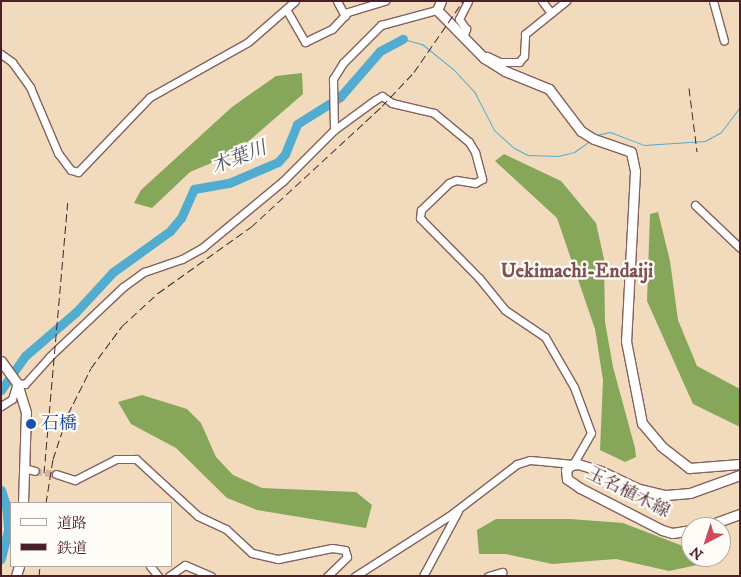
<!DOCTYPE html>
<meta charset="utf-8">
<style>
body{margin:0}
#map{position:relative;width:741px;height:577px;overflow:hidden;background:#f2dbbc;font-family:"IM FELL DW Pica","Noto Serif JP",serif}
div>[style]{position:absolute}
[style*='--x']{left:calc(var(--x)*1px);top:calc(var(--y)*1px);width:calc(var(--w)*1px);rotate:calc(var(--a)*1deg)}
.forest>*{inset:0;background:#86a65a}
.stream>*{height:1px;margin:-0.5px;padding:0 0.5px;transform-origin:0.5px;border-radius:0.5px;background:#51accf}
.river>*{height:9px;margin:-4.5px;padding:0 4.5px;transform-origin:4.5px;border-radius:4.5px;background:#51accf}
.minor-tunnel>*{height:7px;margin-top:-3.5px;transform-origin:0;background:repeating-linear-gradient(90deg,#d0b59f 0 7px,transparent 0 10.5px)}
.roads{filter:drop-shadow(1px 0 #85615e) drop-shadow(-1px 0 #85615e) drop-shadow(0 1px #85615e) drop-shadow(0 -1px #85615e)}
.minor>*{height:7px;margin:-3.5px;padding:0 3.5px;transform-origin:3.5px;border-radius:3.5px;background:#fff}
.major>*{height:9px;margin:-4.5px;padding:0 4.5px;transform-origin:4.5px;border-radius:4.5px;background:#fff}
.rail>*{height:1px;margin-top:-0.5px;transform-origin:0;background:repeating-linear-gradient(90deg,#4a1f2b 0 8px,transparent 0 12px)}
.dots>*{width:14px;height:14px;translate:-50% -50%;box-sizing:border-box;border:2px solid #fdfcf7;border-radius:50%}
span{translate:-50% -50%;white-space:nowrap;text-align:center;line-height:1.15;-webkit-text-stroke:4.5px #fdfcf7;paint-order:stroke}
.transit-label{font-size:18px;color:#164399}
.left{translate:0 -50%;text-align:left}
.street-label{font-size:18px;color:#4a1f2b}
.water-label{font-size:19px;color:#4d576d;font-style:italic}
.quarter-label{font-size:20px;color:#805053;font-weight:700}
.frame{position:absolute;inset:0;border:2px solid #4a1f2b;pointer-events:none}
.legend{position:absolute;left:10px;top:502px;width:162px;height:65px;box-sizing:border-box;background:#fdfcf7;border:1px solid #b5a4a5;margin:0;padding:6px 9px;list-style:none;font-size:15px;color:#4a1f2b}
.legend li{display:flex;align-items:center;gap:10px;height:25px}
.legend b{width:25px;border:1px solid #b5a4a5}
.north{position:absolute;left:681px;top:517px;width:50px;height:50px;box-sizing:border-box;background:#fdfcf7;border:1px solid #b5a4a5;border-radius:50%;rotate:220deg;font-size:14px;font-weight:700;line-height:20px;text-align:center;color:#4a1f2b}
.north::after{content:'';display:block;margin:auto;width:18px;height:22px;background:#d1495b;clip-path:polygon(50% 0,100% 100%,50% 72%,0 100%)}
</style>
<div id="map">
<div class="forest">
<div style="clip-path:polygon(302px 73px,303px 94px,235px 153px,190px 172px,152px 208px,134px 203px,141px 190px,232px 107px,276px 76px)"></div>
<div style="clip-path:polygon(504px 154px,561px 181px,596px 223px,604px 259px,605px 322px,613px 367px,635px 448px,636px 457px,625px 462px,600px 450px,603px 380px,595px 329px,557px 218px,495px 161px)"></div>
<div style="clip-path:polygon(658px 212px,670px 261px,678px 320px,697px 366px,740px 389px,740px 427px,693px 404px,647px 301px,650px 214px)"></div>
<div style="clip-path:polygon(142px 395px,187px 409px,201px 423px,216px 457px,233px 475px,262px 488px,356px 492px,372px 505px,366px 528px,257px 510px,227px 498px,176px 448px,131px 424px,118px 402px)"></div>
<div style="clip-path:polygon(496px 519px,570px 519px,623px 523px,688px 548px,697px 565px,669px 571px,616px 559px,552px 564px,506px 554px,479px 554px,477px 530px)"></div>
</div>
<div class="stream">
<div style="--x:403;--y:39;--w:20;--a:15"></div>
<div style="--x:422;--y:44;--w:40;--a:39"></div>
<div style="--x:453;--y:69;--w:33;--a:47"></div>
<div style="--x:475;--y:93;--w:42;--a:62.8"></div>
<div style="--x:494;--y:130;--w:27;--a:42"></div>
<div style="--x:514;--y:148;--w:16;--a:27"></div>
<div style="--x:528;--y:155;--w:30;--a:2"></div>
<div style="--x:558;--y:156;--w:16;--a:-14"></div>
<div style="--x:574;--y:152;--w:19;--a:-35"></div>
<div style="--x:596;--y:135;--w:14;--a:-12"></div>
<div style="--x:610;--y:132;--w:36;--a:21"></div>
<div style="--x:644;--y:145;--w:61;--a:-3.8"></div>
<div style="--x:705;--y:141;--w:18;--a:-29"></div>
<div style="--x:721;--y:132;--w:31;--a:-53"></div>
</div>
<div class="river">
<div style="--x:1;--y:390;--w:42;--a:-54.8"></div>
<div style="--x:25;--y:356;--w:67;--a:-40.8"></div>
<div style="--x:76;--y:312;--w:54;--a:-47.2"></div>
<div style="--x:113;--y:272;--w:70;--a:-35.7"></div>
<div style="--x:170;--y:231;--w:17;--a:-50"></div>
<div style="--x:181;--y:218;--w:32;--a:-66"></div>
<div style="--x:194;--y:189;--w:36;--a:-10"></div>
<div style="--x:229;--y:183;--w:53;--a:-23.2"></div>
<div style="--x:278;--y:162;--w:11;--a:-49"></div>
<div style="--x:285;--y:154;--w:32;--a:-68"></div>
<div style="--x:297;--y:124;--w:51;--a:-32.1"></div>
<div style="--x:340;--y:97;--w:61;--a:-49"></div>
<div style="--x:380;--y:51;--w:26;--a:-28"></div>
<div style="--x:1;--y:490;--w:16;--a:72"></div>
<div style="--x:6;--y:505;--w:25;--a:85"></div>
<div style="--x:8;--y:530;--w:30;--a:104"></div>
</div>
<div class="minor-tunnel">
<div style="--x:35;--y:471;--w:21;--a:8"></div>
</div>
<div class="roads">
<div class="minor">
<div style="--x:337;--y:1;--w:17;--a:62"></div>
<div style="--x:542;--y:1;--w:15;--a:53"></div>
<div style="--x:713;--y:1;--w:41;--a:74.6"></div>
<div style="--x:286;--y:9;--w:38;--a:60"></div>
<div style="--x:305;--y:42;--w:30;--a:-26"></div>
<div style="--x:332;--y:29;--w:23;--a:-47"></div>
<div style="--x:348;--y:12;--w:39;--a:-17"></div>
<div style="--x:463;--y:37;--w:9;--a:-69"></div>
<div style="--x:466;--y:29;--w:12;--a:-125"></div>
<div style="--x:459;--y:19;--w:20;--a:-63"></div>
<div style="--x:1;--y:54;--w:14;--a:36"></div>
<div style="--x:12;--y:62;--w:31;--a:54"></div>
<div style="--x:30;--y:87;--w:72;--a:67"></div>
<div style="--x:58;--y:153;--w:21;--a:53"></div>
<div style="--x:71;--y:170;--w:7;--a:16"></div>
<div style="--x:78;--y:172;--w:104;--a:-46.2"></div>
<div style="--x:150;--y:97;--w:112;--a:-29.3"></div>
<div style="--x:248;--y:42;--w:62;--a:-41.1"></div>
<div style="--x:487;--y:56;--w:14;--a:25"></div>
<div style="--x:500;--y:62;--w:19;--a:0"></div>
<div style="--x:519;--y:62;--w:8;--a:-50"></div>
<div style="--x:524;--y:56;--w:22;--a:-87"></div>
<div style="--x:525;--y:34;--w:53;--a:-38.8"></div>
<div style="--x:334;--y:130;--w:51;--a:-91.1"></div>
<div style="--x:333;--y:79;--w:19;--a:-58"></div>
<div style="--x:343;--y:63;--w:54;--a:-45"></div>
<div style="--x:381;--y:25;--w:58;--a:-15"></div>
<div style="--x:695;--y:205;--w:62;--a:43.7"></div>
<div style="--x:1;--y:406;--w:13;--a:-32"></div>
<div style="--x:12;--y:399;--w:17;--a:-73"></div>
<div style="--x:17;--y:383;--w:8;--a:7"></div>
<div style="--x:25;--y:384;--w:36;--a:-48"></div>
<div style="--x:49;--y:357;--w:102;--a:-43.4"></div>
<div style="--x:123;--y:287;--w:26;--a:-36"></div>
<div style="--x:144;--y:272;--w:40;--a:-18.9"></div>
<div style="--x:182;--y:259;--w:23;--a:-29"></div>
<div style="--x:202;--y:248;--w:105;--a:-39.6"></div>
<div style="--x:283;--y:181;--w:72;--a:-45"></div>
<div style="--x:334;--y:130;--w:51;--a:-36.2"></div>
<div style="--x:375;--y:100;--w:8;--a:-30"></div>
<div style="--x:382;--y:96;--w:12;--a:35"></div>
<div style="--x:392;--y:103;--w:43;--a:13.4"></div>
<div style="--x:434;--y:113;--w:45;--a:39.6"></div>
<div style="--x:469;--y:142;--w:12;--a:59"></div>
<div style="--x:475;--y:152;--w:28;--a:75"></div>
<div style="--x:482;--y:179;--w:8;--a:150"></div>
<div style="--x:475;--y:183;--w:19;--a:-171"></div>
<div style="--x:456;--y:180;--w:8;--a:157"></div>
<div style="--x:449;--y:183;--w:39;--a:136"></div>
<div style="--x:421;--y:210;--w:8;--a:97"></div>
<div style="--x:420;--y:218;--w:84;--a:45.5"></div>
<div style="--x:479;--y:278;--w:41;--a:50.9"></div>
<div style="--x:505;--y:310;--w:48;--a:34"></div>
<div style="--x:545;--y:337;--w:58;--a:59.9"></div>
<div style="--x:574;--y:387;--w:49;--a:69.7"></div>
<div style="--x:591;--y:433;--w:36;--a:120"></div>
<div style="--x:573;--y:464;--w:43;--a:-174.7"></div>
<div style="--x:530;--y:460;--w:14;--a:163"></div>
<div style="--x:517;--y:464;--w:86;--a:142.6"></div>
<div style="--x:449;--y:516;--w:112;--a:147.4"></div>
<div style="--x:24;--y:468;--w:11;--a:15"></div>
<div style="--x:56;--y:474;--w:20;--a:18"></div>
<div style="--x:75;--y:480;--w:46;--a:-27.1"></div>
<div style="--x:116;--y:459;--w:20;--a:0"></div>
<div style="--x:136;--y:459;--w:84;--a:42.6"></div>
<div style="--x:198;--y:516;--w:31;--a:25"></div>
<div style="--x:226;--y:529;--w:35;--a:43"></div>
<div style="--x:252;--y:553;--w:27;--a:13"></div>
<div style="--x:278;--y:559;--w:55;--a:-11.5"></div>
<div style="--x:332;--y:548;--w:13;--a:9"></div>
<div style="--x:345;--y:550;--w:7;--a:74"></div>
<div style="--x:347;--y:557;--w:28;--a:136"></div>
<div style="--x:150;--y:566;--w:13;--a:51"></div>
<div style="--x:169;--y:576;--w:19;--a:-35"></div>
<div style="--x:185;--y:565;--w:28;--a:23"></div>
<div style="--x:423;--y:576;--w:74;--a:-61.7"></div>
<div style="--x:488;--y:576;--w:15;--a:-16"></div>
<div style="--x:502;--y:572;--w:4;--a:104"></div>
</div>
<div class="major">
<div style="--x:441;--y:1;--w:10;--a:114"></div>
<div style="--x:437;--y:10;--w:67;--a:45.6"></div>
<div style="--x:484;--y:58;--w:25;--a:32"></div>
<div style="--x:505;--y:71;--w:48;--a:22.2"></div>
<div style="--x:549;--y:89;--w:53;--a:52.7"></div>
<div style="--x:581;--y:131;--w:15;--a:32"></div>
<div style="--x:594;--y:139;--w:39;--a:19"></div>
<div style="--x:631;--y:152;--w:19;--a:78"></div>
<div style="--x:635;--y:171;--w:170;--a:93"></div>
<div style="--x:626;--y:341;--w:84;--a:79"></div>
<div style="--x:642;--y:423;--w:30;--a:50"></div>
<div style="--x:661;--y:446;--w:36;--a:38"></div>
<div style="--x:689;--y:468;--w:51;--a:-4.5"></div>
<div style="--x:1;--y:361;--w:27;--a:54"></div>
<div style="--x:17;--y:383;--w:30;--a:73"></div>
<div style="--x:26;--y:412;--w:91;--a:91.9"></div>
<div style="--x:704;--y:527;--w:38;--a:-20"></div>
<div style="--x:691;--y:530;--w:19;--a:171"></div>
<div style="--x:672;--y:533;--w:10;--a:-163"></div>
<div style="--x:662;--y:530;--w:92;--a:-152.9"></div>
<div style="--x:580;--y:488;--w:16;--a:-145"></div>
<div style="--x:567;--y:479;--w:9;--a:-96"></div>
<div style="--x:566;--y:470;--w:7;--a:-45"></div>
<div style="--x:571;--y:465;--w:7;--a:-8"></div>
<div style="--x:578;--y:464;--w:24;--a:17"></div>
<div style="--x:601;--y:471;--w:42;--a:25.3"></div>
<div style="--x:639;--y:489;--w:28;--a:13"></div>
<div style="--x:666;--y:495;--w:24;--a:-5"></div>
<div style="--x:690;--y:493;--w:53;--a:-19.8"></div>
<div style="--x:16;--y:576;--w:10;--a:-73"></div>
</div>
</div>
<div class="rail">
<div style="--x:689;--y:88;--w:64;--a:82.8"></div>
<div style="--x:44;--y:473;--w:273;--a:-85"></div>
<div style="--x:46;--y:503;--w:45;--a:-81"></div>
<div style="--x:53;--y:459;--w:47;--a:-71.6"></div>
<div style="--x:68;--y:414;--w:51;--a:-63.4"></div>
<div style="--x:91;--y:368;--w:52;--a:-53.6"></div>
<div style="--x:122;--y:326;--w:49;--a:-42.5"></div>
<div style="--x:158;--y:293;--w:114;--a:-35.4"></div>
<div style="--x:251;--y:227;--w:178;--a:-42.7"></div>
<div style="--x:382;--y:106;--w:47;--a:-46.7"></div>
<div style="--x:414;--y:72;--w:86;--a:-55.4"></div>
<div style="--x:39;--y:576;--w:10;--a:-84"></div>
</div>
<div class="dots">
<div style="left:31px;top:424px;background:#1a4fb4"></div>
</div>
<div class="transit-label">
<span class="left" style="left:41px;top:424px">石橋</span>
</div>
<div class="street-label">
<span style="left:628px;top:493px;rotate:27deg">玉名植木線</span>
</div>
<div class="water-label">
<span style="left:239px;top:158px;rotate:-21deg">木葉川</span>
</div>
<div class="quarter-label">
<span style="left:577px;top:271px">Uekimachi-Endaiji</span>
</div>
<div class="frame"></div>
<ul class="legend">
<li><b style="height:6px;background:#fff"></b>道路</li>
<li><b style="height:6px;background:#4a1f2b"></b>鉄道</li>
</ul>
<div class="north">N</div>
</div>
